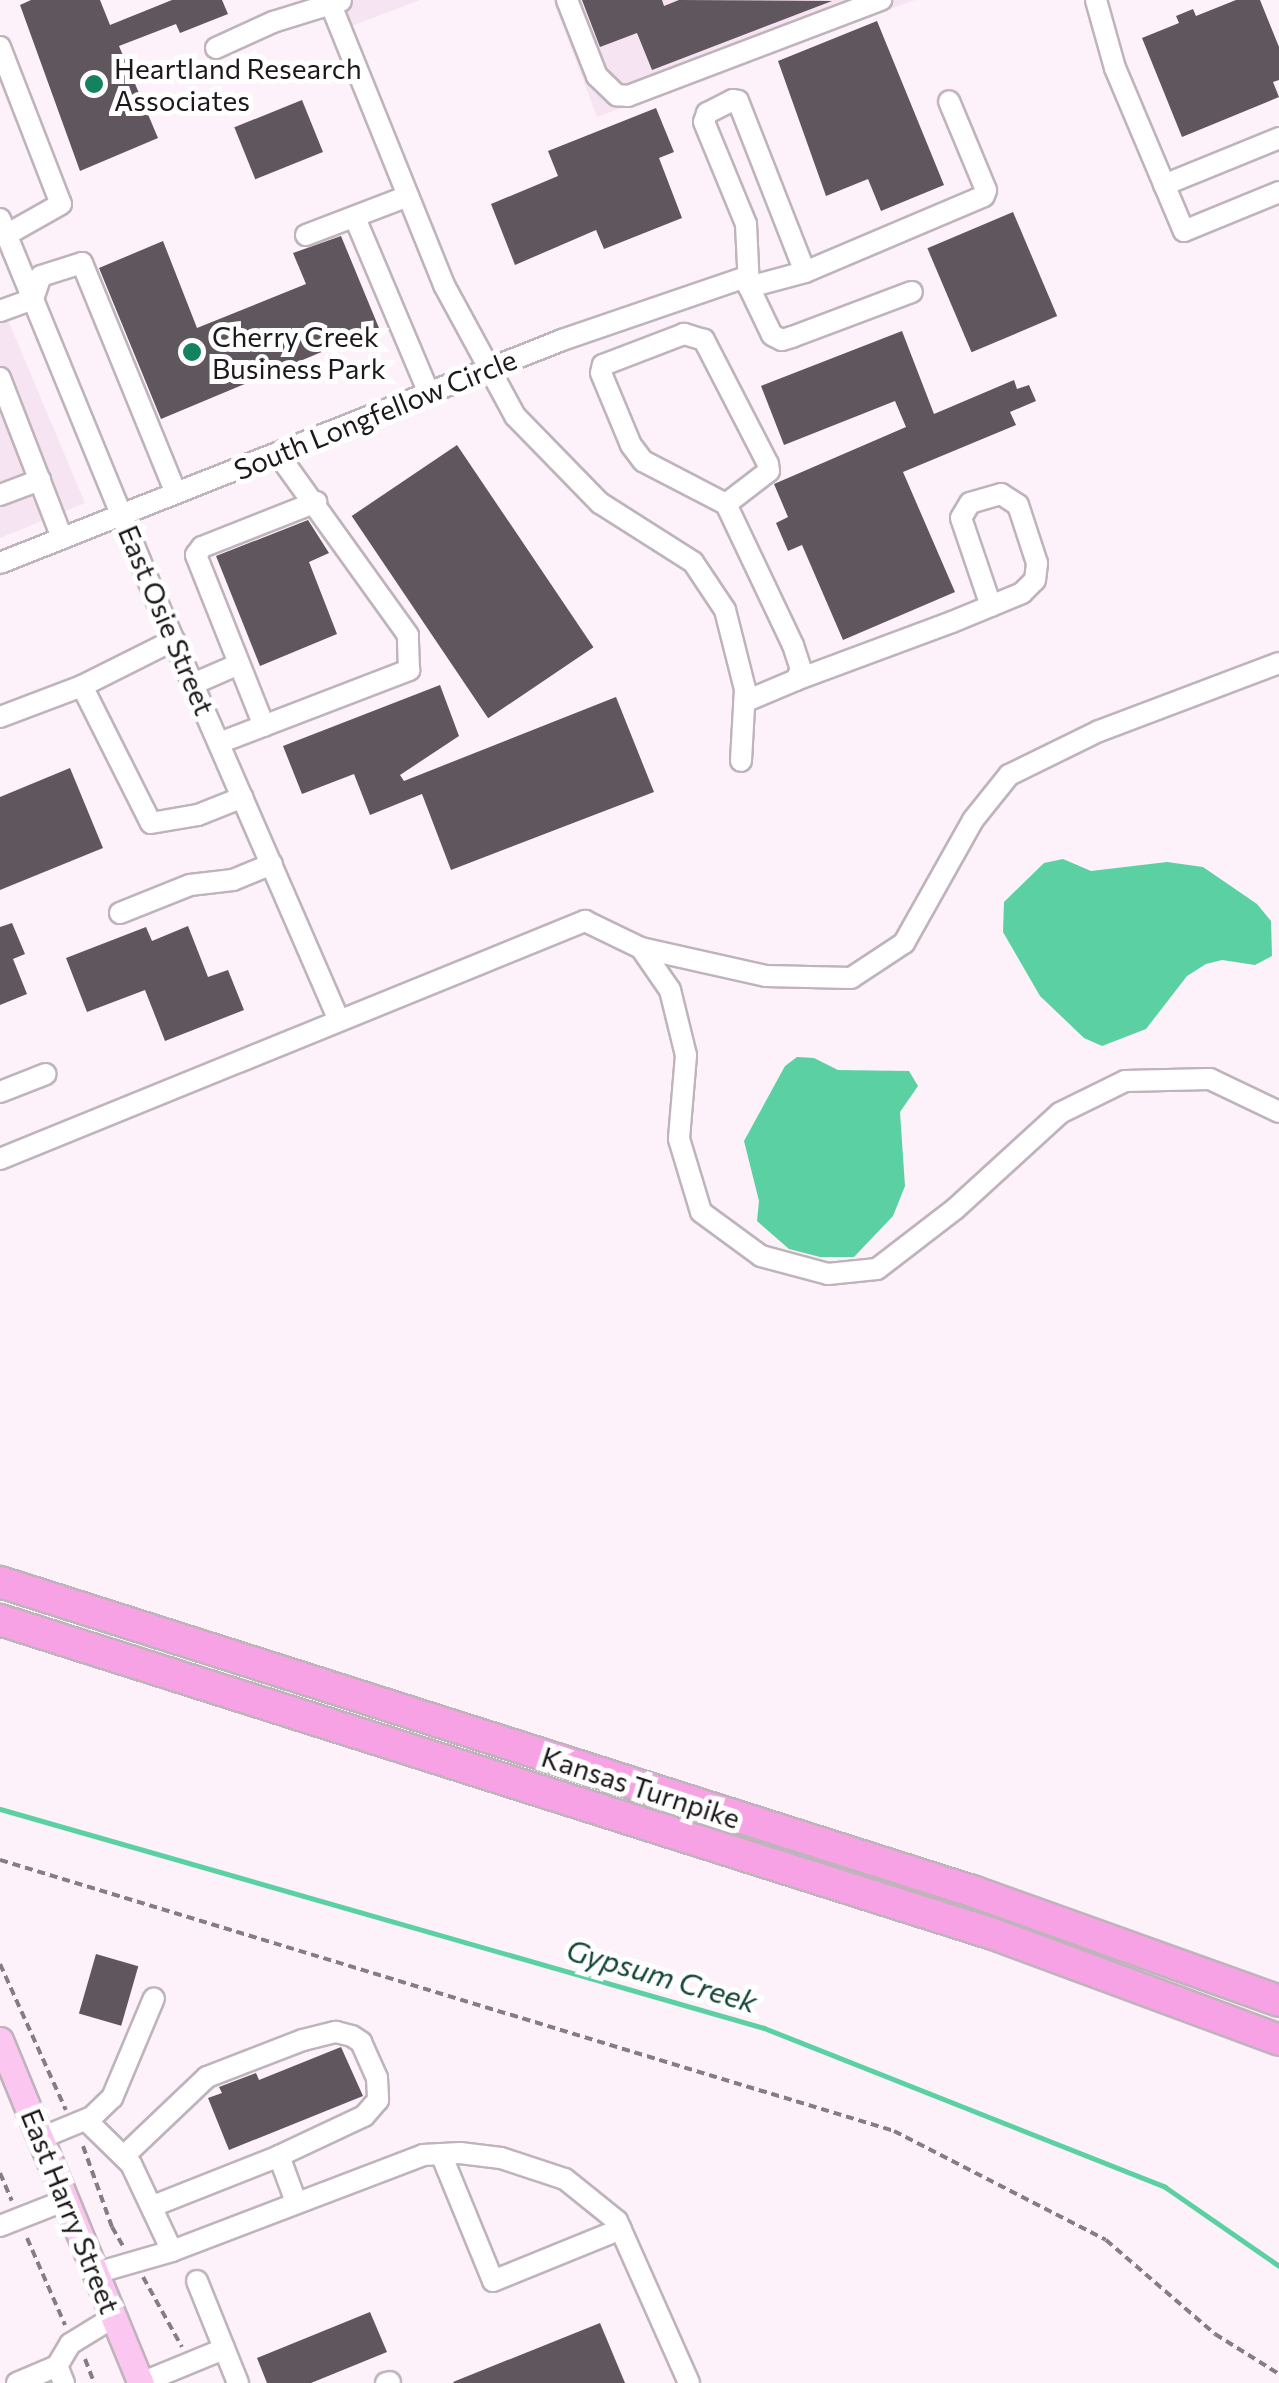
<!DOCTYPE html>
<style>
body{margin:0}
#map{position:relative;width:1279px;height:2383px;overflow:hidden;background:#fdf1fa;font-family:Commissioner,sans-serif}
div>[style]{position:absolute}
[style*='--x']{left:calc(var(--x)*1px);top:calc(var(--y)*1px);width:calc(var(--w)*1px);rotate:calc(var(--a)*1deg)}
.built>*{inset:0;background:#f7e4f2}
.water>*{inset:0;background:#5bd1a3}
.stream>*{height:5px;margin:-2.5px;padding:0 2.5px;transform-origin:2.5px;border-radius:2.5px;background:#5bd1a3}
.building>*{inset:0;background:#60565d;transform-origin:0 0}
.path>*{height:4px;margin-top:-2px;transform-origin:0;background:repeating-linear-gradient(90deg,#857d83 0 8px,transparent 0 13px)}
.roads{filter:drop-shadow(2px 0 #bfb3bc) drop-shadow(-2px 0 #bfb3bc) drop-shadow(0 2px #bfb3bc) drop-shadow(0 -2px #bfb3bc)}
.minor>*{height:20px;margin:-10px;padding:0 10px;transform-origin:10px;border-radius:10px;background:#fff}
.major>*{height:25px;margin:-12.5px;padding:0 12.5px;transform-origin:12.5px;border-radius:12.5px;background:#fbc7f0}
.highway>*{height:30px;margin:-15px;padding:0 15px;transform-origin:15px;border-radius:15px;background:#f8a2e6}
.dots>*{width:28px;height:28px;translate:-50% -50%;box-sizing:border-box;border:5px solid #fff;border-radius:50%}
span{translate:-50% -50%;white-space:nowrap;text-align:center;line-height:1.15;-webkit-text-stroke:10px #fff;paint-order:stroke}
.poi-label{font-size:28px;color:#1c181b}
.left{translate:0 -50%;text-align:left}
.street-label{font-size:28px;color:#1c181b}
.water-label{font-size:30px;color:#134533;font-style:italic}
</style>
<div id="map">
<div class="built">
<div style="clip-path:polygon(329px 0,420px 0,341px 30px)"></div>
<div style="clip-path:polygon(553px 0,915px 0,597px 117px)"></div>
<div style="clip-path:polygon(0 301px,85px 503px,0 538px)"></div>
</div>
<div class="water">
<div style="clip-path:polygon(1063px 859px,1091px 871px,1167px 862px,1203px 867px,1257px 904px,1271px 921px,1272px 956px,1255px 965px,1222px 960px,1206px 964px,1187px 976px,1146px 1029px,1102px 1046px,1084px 1038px,1040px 996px,1003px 932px,1004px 902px,1044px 863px)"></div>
<div style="clip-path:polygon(797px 1057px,814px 1058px,838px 1070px,909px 1071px,918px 1086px,900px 1112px,905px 1186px,893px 1216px,854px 1257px,820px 1257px,789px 1249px,757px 1221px,759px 1201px,744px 1141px,785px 1066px)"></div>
</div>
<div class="stream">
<div style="--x:0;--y:1809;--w:795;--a:15.99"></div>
<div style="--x:764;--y:2028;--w:431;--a:21.6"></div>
<div style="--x:1165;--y:2187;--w:139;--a:34.7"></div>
</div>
<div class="building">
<div style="clip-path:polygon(31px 0,100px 0,110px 25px,172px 0,222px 0,228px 14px,180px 33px,176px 24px,119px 46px,158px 138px,80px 171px,20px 5px)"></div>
<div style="clip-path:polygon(582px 0,662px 0,664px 6px,679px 0,832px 1px,652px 70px,637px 33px,600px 47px)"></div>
<div style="clip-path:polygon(1236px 0,1260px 0,1279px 47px,1279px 80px,1273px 82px,1279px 97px,1182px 137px,1142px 38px,1179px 23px,1176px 16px,1193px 9px,1196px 16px)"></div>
<div style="clip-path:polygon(877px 21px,944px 185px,881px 211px,868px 179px,826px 196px,778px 61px)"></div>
<div style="left:302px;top:100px;width:56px;height:73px;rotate:68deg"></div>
<div style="clip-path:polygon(656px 108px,674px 152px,659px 158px,682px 218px,604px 249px,596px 230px,515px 265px,491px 204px,558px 176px,548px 151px)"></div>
<div style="left:1013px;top:212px;width:113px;height:93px;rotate:67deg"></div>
<div style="clip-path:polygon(341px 236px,379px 328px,161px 419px,99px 268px,163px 241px,197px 328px,306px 284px,293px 253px)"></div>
<div style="clip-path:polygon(902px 331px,934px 414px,1014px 380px,1017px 389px,1029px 385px,1036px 401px,1010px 412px,1016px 425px,903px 472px,955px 592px,843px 640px,802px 545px,788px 551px,776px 523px,788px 517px,774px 484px,906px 427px,895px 401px,784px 445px,761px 386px)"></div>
<div style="left:457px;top:445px;width:244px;height:127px;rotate:56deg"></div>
<div style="clip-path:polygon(308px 520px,329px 553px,309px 562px,337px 634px,260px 666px,216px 556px)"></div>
<div style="clip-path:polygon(440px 685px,459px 736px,400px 775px,404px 781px,616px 697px,654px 792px,451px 870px,422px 794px,370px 815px,354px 774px,302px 794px,283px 746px)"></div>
<div style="clip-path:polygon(70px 768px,103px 848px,0 890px,0 797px)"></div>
<div style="clip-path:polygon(12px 923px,25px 954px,13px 959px,27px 994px,0 1005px,0 927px)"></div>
<div style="clip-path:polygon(188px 926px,208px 977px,228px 970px,244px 1010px,165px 1041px,145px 990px,87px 1012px,66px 958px,146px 927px,152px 941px)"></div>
<div style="left:96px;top:1954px;width:44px;height:62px;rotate:16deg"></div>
<div style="clip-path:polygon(341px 2047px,363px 2096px,229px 2150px,208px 2098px,222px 2093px,219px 2087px,256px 2073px,259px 2080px)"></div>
<div style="clip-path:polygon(370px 2312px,387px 2352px,311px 2383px,267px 2383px,257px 2358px)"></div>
<div style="clip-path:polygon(600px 2323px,625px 2383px,454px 2383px,453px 2382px)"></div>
</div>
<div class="path">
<div style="--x:0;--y:1860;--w:934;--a:16.86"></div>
<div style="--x:894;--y:2131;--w:238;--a:27.2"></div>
<div style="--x:1106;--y:2240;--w:144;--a:40.8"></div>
<div style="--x:1215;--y:2334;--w:75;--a:32"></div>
<div style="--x:0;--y:1964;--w:160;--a:65.7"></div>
<div style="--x:83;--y:2146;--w:86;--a:70.3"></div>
<div style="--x:112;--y:2227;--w:24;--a:60"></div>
<div style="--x:0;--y:2173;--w:30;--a:67"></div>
<div style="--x:27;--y:2238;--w:95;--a:66.4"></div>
<div style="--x:143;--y:2277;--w:80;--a:60.9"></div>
<div style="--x:85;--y:2359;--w:26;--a:69"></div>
</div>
<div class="roads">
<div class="minor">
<div style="--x:329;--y:0;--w:307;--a:68"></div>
<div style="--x:444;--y:285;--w:149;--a:61.5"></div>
<div style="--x:515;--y:416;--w:122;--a:45.7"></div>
<div style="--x:600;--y:503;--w:110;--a:32.4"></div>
<div style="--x:693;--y:562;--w:58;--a:56.3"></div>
<div style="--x:725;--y:610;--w:81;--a:75.8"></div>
<div style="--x:745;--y:689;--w:72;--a:93.2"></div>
<div style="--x:567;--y:0;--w:82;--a:68.5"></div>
<div style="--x:597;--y:76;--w:28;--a:44"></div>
<div style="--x:617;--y:95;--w:11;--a:5"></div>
<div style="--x:628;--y:96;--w:271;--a:-20.8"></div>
<div style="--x:1096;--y:0;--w:71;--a:74.4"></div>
<div style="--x:1115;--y:68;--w:177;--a:67.1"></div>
<div style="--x:1184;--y:231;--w:103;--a:-22.3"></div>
<div style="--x:0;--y:47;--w:168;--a:68.8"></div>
<div style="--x:61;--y:204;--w:63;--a:150.6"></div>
<div style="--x:216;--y:48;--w:63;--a:-24.5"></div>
<div style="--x:273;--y:22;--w:71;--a:-17.2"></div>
<div style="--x:1164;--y:185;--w:124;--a:-22.2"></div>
<div style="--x:355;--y:218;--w:190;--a:67.1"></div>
<div style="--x:0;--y:219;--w:399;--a:67.7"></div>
<div style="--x:151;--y:588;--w:471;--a:66.5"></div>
<div style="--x:306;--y:235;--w:109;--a:-20.9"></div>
<div style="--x:805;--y:272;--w:194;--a:-23"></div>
<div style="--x:984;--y:196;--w:6;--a:-72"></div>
<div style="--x:986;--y:190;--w:96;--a:-112.6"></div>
<div style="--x:749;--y:287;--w:58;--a:-15"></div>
<div style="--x:805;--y:272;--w:184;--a:-111.4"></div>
<div style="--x:738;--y:101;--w:5;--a:-169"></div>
<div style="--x:733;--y:100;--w:29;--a:153"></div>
<div style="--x:707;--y:113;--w:9;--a:108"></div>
<div style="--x:704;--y:122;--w:110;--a:67.6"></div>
<div style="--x:746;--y:224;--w:63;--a:87.3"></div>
<div style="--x:749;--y:287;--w:53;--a:64.4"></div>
<div style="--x:772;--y:335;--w:11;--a:27"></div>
<div style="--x:782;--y:340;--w:10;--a:-17"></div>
<div style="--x:792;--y:337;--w:128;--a:-20.6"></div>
<div style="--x:0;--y:311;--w:35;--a:-20"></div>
<div style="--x:33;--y:299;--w:24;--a:-71"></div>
<div style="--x:41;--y:276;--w:43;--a:-17.6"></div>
<div style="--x:82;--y:263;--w:248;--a:67.8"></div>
<div style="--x:0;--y:378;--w:172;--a:68.8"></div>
<div style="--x:0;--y:495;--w:43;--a:-20.6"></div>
<div style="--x:726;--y:504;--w:54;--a:-37.5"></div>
<div style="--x:769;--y:471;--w:7;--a:-98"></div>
<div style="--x:768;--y:464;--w:140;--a:-117.3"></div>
<div style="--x:704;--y:340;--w:21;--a:-163"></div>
<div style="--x:684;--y:334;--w:87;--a:159.1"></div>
<div style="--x:603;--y:365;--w:8;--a:104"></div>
<div style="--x:601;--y:373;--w:78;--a:67.4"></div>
<div style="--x:631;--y:445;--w:20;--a:53"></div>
<div style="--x:643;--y:461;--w:93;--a:27.4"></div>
<div style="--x:726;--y:504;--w:156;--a:64.6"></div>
<div style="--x:793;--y:645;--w:25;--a:72"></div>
<div style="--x:801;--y:669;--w:12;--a:114"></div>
<div style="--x:796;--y:680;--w:56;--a:157.1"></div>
<div style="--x:0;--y:563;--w:605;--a:-21.64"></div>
<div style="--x:562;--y:340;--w:191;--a:-18.9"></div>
<div style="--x:743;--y:278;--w:11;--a:56"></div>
<div style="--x:796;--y:680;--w:166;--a:-20.4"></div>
<div style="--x:952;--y:622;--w:76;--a:-22.5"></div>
<div style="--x:1022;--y:593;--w:18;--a:-45"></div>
<div style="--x:1035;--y:580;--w:17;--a:-83"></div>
<div style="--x:1037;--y:563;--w:61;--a:-108.1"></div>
<div style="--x:1018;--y:505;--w:20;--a:-147"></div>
<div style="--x:1001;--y:494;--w:32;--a:164"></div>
<div style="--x:970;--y:503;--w:17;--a:121"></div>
<div style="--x:961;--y:518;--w:93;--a:71.2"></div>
<div style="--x:193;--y:684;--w:48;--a:-23.4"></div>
<div style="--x:82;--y:686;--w:153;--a:63.3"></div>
<div style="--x:151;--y:823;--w:48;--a:-9.7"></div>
<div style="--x:198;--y:815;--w:48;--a:-21.8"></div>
<div style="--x:0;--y:717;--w:88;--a:-20.7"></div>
<div style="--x:82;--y:686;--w:103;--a:-26.6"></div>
<div style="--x:264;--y:726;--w:184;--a:-111.7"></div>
<div style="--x:196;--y:555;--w:10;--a:-53"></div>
<div style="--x:202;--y:547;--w:123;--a:-21.5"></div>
<div style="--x:219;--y:743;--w:204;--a:-21"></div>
<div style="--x:409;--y:670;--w:35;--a:-92"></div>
<div style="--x:408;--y:635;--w:224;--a:-125.7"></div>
<div style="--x:120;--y:913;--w:75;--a:-21.8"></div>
<div style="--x:190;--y:885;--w:43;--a:-6.6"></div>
<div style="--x:233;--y:880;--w:42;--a:-22.3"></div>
<div style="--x:641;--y:948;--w:51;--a:55.4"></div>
<div style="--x:670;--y:990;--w:67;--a:76.2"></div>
<div style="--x:686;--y:1055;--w:84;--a:94.8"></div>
<div style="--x:679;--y:1139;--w:76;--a:73.2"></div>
<div style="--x:701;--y:1212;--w:74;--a:36.3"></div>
<div style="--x:761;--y:1256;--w:69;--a:15"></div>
<div style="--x:828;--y:1274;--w:49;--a:-5.8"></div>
<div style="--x:877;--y:1269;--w:98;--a:-37.6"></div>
<div style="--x:955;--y:1209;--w:142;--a:-42.4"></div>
<div style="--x:1060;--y:1113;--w:72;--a:-26.2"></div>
<div style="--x:1125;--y:1081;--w:85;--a:-1.3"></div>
<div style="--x:1210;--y:1079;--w:76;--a:25.6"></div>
<div style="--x:0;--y:1092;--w:49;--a:-21.4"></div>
<div style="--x:0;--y:1159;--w:632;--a:-22.14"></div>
<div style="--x:585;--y:921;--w:62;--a:25.7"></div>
<div style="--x:641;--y:948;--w:128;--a:12.6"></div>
<div style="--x:766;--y:976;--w:85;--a:1.3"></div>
<div style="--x:851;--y:978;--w:64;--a:-33.4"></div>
<div style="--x:904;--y:943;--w:141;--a:-60.7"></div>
<div style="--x:973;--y:820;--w:58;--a:-51.3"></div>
<div style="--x:1009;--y:775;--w:100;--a:-26.1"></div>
<div style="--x:1099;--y:731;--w:192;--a:-20.7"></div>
<div style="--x:86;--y:2120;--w:63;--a:44.4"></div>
<div style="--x:131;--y:2164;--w:96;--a:64.8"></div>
<div style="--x:41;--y:2138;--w:55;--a:-22.4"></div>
<div style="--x:92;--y:2117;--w:28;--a:-44"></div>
<div style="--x:112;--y:2098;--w:108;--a:-67.2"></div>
<div style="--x:441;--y:2154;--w:137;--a:67.7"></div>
<div style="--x:493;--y:2281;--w:138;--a:-22.1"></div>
<div style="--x:124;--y:2156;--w:115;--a:-43.6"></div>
<div style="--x:207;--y:2077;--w:103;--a:-21.1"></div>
<div style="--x:303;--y:2040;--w:34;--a:-14"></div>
<div style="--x:336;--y:2032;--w:16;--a:14"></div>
<div style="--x:352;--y:2036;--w:11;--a:34"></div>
<div style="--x:361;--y:2042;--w:39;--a:66"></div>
<div style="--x:377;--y:2078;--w:22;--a:87"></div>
<div style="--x:378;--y:2100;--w:21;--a:131"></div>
<div style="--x:364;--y:2116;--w:94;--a:154.8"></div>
<div style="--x:153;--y:2206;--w:136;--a:-21.6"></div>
<div style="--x:279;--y:2156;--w:49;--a:69.7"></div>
<div style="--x:0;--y:2226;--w:71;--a:-21.5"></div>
<div style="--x:96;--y:2273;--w:79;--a:-16.1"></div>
<div style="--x:172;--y:2251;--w:269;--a:-20.9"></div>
<div style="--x:423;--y:2155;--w:37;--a:-3"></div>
<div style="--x:460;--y:2153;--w:41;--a:7"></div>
<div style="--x:501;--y:2158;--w:67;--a:18.2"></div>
<div style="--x:565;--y:2179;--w:67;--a:38.9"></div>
<div style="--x:617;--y:2221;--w:177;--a:66"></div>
<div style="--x:197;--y:2281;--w:110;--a:68.1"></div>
<div style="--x:17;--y:2383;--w:43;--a:-23"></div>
<div style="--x:64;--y:2383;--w:18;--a:-112"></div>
<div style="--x:57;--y:2366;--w:26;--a:-59"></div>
<div style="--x:70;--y:2344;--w:52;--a:-31.5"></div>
<div style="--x:141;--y:2383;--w:90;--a:-22.3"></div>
<div style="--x:386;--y:2383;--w:4;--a:-14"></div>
</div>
<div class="major">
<div style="--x:0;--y:2040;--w:371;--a:67.7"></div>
</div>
<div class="highway">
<div style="--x:0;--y:1582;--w:1020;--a:17.64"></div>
<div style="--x:972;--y:1891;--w:326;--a:19.7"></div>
<div style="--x:0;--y:1620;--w:1041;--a:17.55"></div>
<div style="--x:993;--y:1934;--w:305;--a:20.3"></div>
</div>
</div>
<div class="dots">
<div style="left:94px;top:84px;background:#14825e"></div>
<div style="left:192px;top:352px;background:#14825e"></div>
</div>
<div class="poi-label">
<span class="left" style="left:114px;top:84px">Heartland Research<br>Associates</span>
<span class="left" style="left:212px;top:352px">Cherry Creek<br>Business Park</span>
</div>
<div class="street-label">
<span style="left:375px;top:414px;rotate:-22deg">South Longfellow Circle</span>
<span style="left:167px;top:620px;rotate:67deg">East Osie Street</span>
<span style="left:641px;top:1787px;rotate:18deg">Kansas Turnpike</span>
<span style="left:71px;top:2211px;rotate:68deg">East Harry Street</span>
</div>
<div class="water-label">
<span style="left:662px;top:1975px;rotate:16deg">Gypsum Creek</span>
</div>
</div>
